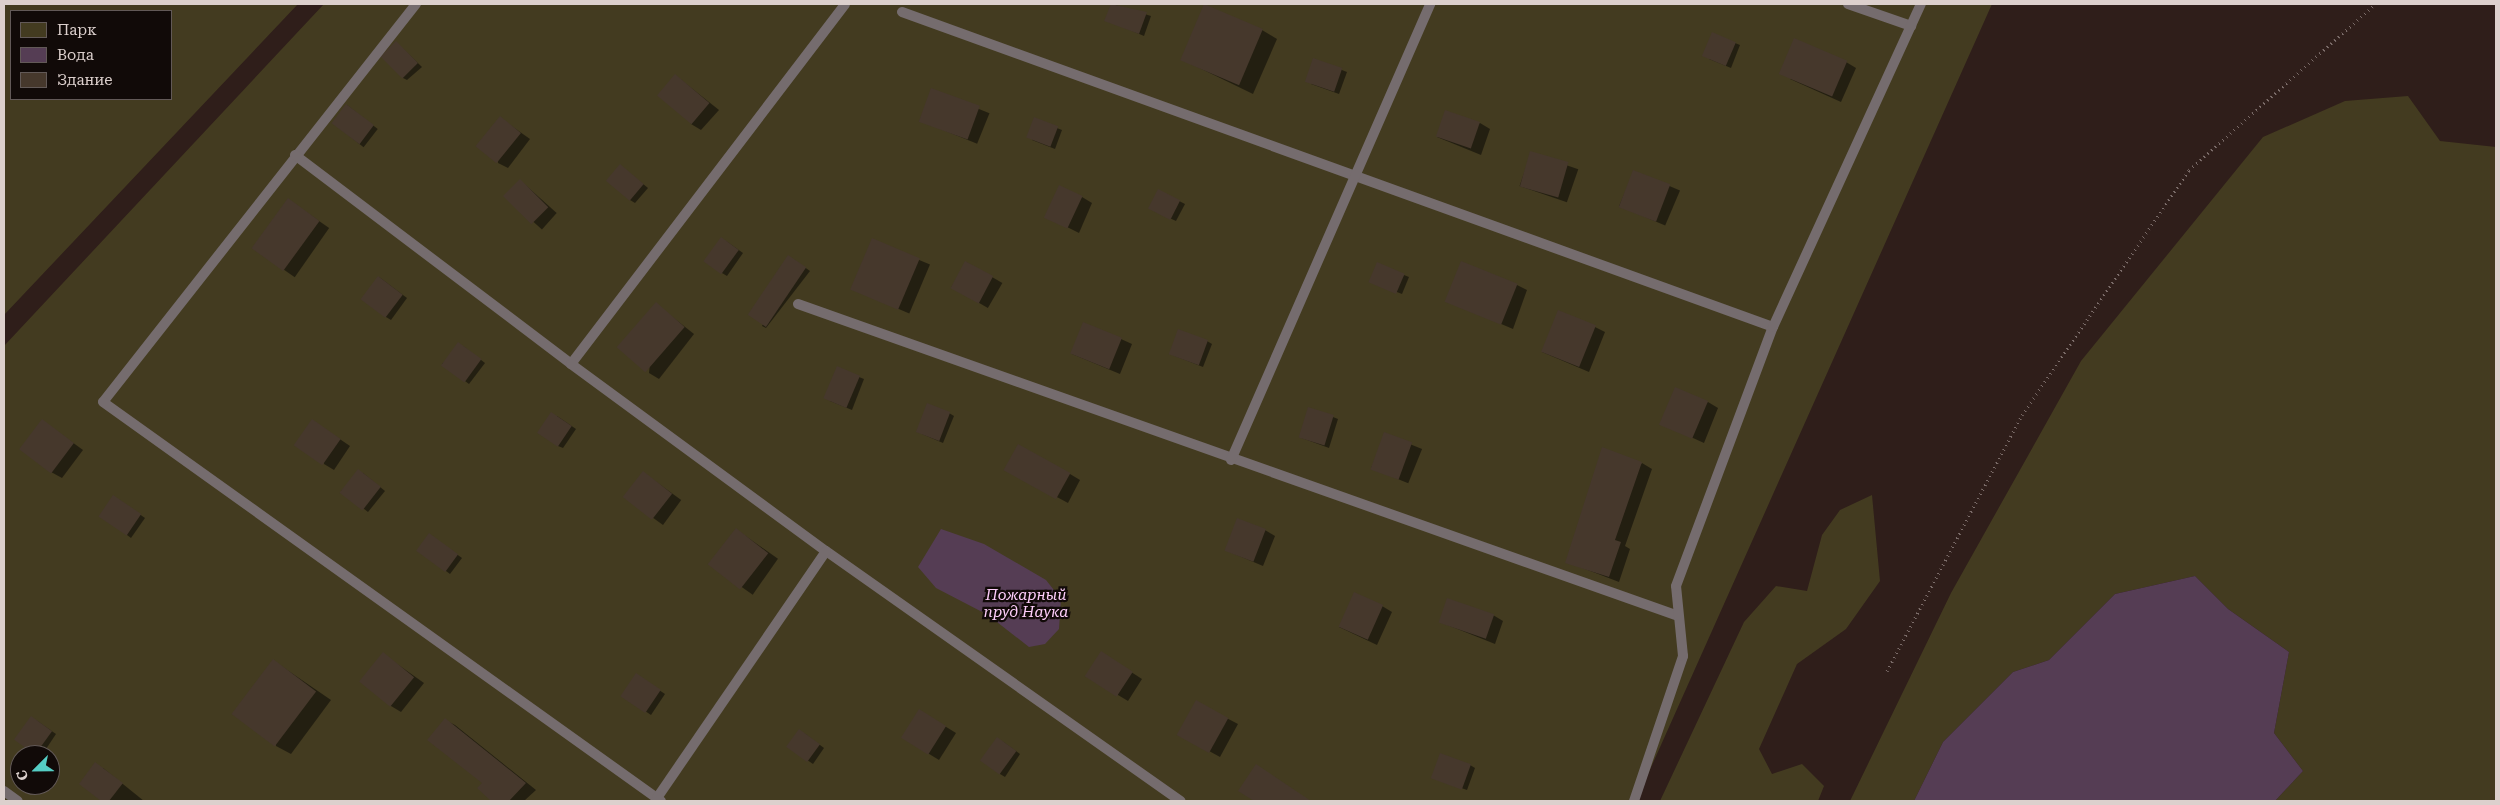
<!DOCTYPE html>
<meta charset="utf-8">
<style>
body{margin:0}
#map{position:relative;width:2500px;height:805px;overflow:hidden;background:#2f1e1a;font-family:"Roboto Serif",serif}
div>[style]{position:absolute}
[style*='--x']{left:calc(var(--x)*1px);top:calc(var(--y)*1px);width:calc(var(--w)*1px);rotate:calc(var(--a)*1deg)}
.green>*{inset:0;background:#433b20}
.water>*{inset:0;background:#553d54}
.shadow>*{inset:0;background:#0007;transform-origin:0 0}
.building>*{inset:0;background:#46382c;transform-origin:0 0}
.path>*{height:3px;margin-top:-1.5px;transform-origin:0;background:repeating-linear-gradient(90deg,#7b6c69 0 1px,transparent 0 5px)}
.lane>*{height:10px;margin:-5px;padding:0 5px;transform-origin:5px;border-radius:5px;background:#756c6e}
span{translate:-50% -50%;white-space:nowrap;text-align:center;line-height:1.15;-webkit-text-stroke:4.5px #110a08;paint-order:stroke}
.water-label{font-size:15px;color:#fecefb;font-style:italic}
.frame{position:absolute;inset:0;border:5px solid #dcd0cd;pointer-events:none}
.legend{position:absolute;left:10px;top:10px;width:162px;height:90px;box-sizing:border-box;background:#110a08;border:1px solid #625957;margin:0;padding:6px 9px;list-style:none;font-size:15px;color:#dcd0cd}
.legend li{display:flex;align-items:center;gap:10px;height:25px}
.legend b{width:25px;border:1px solid #625957}
.north{position:absolute;left:10px;top:745px;width:50px;height:50px;box-sizing:border-box;background:#110a08;border:1px solid #625957;border-radius:50%;rotate:247deg;font-size:14px;font-weight:700;line-height:20px;text-align:center;color:#dcd0cd}
.north::after{content:'';display:block;margin:auto;width:18px;height:22px;background:#55cec5;clip-path:polygon(50% 0,100% 100%,50% 72%,0 100%)}
</style>
<div id="map">
<div class="green">
<div style="clip-path:polygon(evenodd,4px 4px,298px 4px,4px 315px,4px 4px,11px 11px,171px 11px,171px 99px,11px 99px,11px 11px)"></div>
<div style="clip-path:polygon(evenodd,324px 4px,1992px 4px,1636px 801px,4px 801px,4px 346px,324px 4px,20px 755px,50px 755px,50px 785px,20px 785px,20px 755px)"></div>
<div style="clip-path:polygon(2408px 96px,2440px 141px,2496px 147px,2496px 801px,2275px 801px,2303px 771px,2274px 733px,2289px 652px,2228px 609px,2195px 576px,2115px 594px,2049px 660px,2013px 672px,1943px 742px,1914px 801px,1850px 801px,1951px 593px,2081px 361px,2263px 137px,2345px 101px)"></div>
<div style="clip-path:polygon(1872px 495px,1880px 581px,1846px 629px,1797px 664px,1759px 749px,1772px 774px,1802px 764px,1824px 786px,1818px 801px,1660px 801px,1744px 622px,1776px 586px,1807px 591px,1822px 535px,1840px 510px)"></div>
</div>
<div class="water">
<div style="clip-path:polygon(941px 529px,984px 544px,1046px 580px,1061px 599px,1059px 629px,1045px 644px,1029px 647px,988px 615px,936px 588px,918px 567px)"></div>
<div style="clip-path:polygon(2195px 576px,2228px 609px,2289px 652px,2274px 733px,2303px 771px,2275px 801px,1914px 801px,1943px 742px,2013px 672px,2049px 660px,2115px 594px)"></div>
</div>
<div class="shadow">
<div style="clip-path:polygon(1112px 4px,1151px 16px,1144px 36px,1106px 20px)"></div>
<div style="clip-path:polygon(1262px 30px,1277px 39px,1253px 94px,1181px 59px)"></div>
<div style="clip-path:polygon(396px 42px,422px 67px,407px 80px,403px 78px)"></div>
<div style="clip-path:polygon(1735px 43px,1740px 45px,1731px 68px,1709px 59px)"></div>
<div style="clip-path:polygon(1314px 59px,1347px 72px,1339px 94px,1311px 84px)"></div>
<div style="clip-path:polygon(1846px 62px,1856px 68px,1841px 102px,1790px 79px)"></div>
<div style="clip-path:polygon(675px 75px,719px 110px,701px 130px,691px 124px)"></div>
<div style="left:932px;top:90px;width:62px;height:33px;rotate:22deg"></div>
<div style="left:347px;top:105px;width:39px;height:23px;rotate:38deg"></div>
<div style="clip-path:polygon(500px 118px,530px 139px,508px 168px,498px 163px)"></div>
<div style="clip-path:polygon(1034px 119px,1062px 130px,1055px 149px,1032px 140px)"></div>
<div style="clip-path:polygon(1480px 123px,1490px 129px,1481px 155px,1437px 137px)"></div>
<div style="left:1531px;top:153px;width:50px;height:35px;rotate:19deg"></div>
<div style="clip-path:polygon(620px 165px,648px 188px,635px 203px,630px 200px)"></div>
<div style="left:1634px;top:171px;width:50px;height:38px;rotate:23deg"></div>
<div style="left:521px;top:181px;width:48px;height:22px;rotate:42deg"></div>
<div style="clip-path:polygon(1158px 190px,1185px 204px,1176px 221px,1154px 211px)"></div>
<div style="clip-path:polygon(1082px 197px,1092px 203px,1079px 233px,1047px 217px)"></div>
<div style="left:289px;top:200px;width:49px;height:60px;rotate:35deg"></div>
<div style="left:872px;top:240px;width:63px;height:53px;rotate:23deg"></div>
<div style="clip-path:polygon(726px 241px,743px 253px,727px 276px,722px 273px)"></div>
<div style="clip-path:polygon(793px 259px,810px 271px,766px 328px,762px 326px)"></div>
<div style="left:966px;top:262px;width:42px;height:29px;rotate:30deg"></div>
<div style="clip-path:polygon(1404px 275px,1409px 277px,1402px 294px,1374px 283px)"></div>
<div style="clip-path:polygon(379px 277px,407px 298px,391px 320px,386px 317px)"></div>
<div style="clip-path:polygon(1517px 285px,1527px 290px,1513px 329px,1447px 301px)"></div>
<div style="clip-path:polygon(656px 304px,694px 334px,659px 379px,649px 373px)"></div>
<div style="clip-path:polygon(1595px 327px,1605px 332px,1589px 372px,1542px 352px)"></div>
<div style="clip-path:polygon(1121px 339px,1132px 344px,1120px 374px,1072px 354px)"></div>
<div style="clip-path:polygon(1207px 341px,1212px 344px,1203px 367px,1175px 356px)"></div>
<div style="clip-path:polygon(463px 346px,485px 363px,469px 384px,442px 364px)"></div>
<div style="clip-path:polygon(859px 377px,864px 379px,852px 410px,830px 401px)"></div>
<div style="clip-path:polygon(1708px 402px,1718px 408px,1704px 443px,1662px 424px)"></div>
<div style="clip-path:polygon(949px 413px,954px 416px,943px 443px,922px 434px)"></div>
<div style="clip-path:polygon(557px 416px,576px 429px,563px 448px,558px 446px)"></div>
<div style="clip-path:polygon(1333px 417px,1338px 419px,1329px 448px,1299px 437px)"></div>
<div style="clip-path:polygon(43px 421px,83px 450px,62px 478px,51px 472px)"></div>
<div style="clip-path:polygon(322px 427px,350px 446px,334px 470px,324px 464px)"></div>
<div style="left:1385px;top:434px;width:40px;height:37px;rotate:22deg"></div>
<div style="clip-path:polygon(1642px 463px,1652px 469px,1625px 546px,1630px 549px,1619px 582px,1567px 562px)"></div>
<div style="clip-path:polygon(363px 473px,385px 491px,368px 512px,341px 491px)"></div>
<div style="left:644px;top:473px;width:46px;height:31px;rotate:36deg"></div>
<div style="clip-path:polygon(1070px 474px,1080px 480px,1068px 503px,1016px 475px)"></div>
<div style="clip-path:polygon(118px 499px,145px 518px,131px 538px,127px 535px)"></div>
<div style="left:737px;top:530px;width:50px;height:44px;rotate:35deg"></div>
<div style="clip-path:polygon(1265px 530px,1275px 536px,1263px 566px,1225px 550px)"></div>
<div style="clip-path:polygon(434px 538px,462px 558px,450px 574px,446px 571px)"></div>
<div style="clip-path:polygon(1382px 606px,1392px 612px,1377px 645px,1339px 627px)"></div>
<div style="clip-path:polygon(1493px 615px,1503px 621px,1495px 644px,1440px 622px)"></div>
<div style="clip-path:polygon(383px 654px,424px 683px,401px 712px,391px 706px)"></div>
<div style="clip-path:polygon(1111px 659px,1142px 679px,1128px 701px,1118px 695px)"></div>
<div style="clip-path:polygon(274px 661px,331px 700px,291px 754px,276px 746px)"></div>
<div style="clip-path:polygon(641px 678px,665px 694px,651px 715px,623px 696px)"></div>
<div style="clip-path:polygon(1196px 702px,1238px 724px,1220px 757px,1189px 740px)"></div>
<div style="clip-path:polygon(930px 717px,956px 733px,939px 760px,903px 738px)"></div>
<div style="clip-path:polygon(36px 720px,56px 734px,42px 755px,16px 740px)"></div>
<div style="clip-path:polygon(445px 720px,455px 725px,536px 790px,524px 801px,493px 801px,479px 788px,484px 783px)"></div>
<div style="clip-path:polygon(804px 733px,824px 748px,813px 764px,788px 747px)"></div>
<div style="clip-path:polygon(1002px 741px,1020px 754px,1005px 777px,1000px 774px)"></div>
<div style="clip-path:polygon(1470px 765px,1475px 768px,1467px 790px,1438px 780px)"></div>
<div style="clip-path:polygon(103px 768px,144px 801px,103px 801px,81px 784px)"></div>
</div>
<div class="building">
<div style="clip-path:polygon(1111px 4px,1147px 12px,1139px 34px,1104px 21px)"></div>
<div style="left:1204px;top:4px;width:64px;height:61px;rotate:23deg"></div>
<div style="left:1712px;top:32px;width:26px;height:26px;rotate:23deg"></div>
<div style="left:1794px;top:38px;width:58px;height:39px;rotate:23deg"></div>
<div style="left:396px;top:41px;width:31px;height:22px;rotate:45deg"></div>
<div style="left:1313px;top:58px;width:31px;height:25px;rotate:19deg"></div>
<div style="left:675px;top:74px;width:45px;height:28px;rotate:40deg"></div>
<div style="left:931px;top:88px;width:52px;height:36px;rotate:20deg"></div>
<div style="left:346px;top:104px;width:35px;height:24px;rotate:37deg"></div>
<div style="left:1445px;top:110px;width:37px;height:28px;rotate:19deg"></div>
<div style="left:500px;top:116px;width:27px;height:39px;rotate:39deg"></div>
<div style="left:1034px;top:117px;width:26px;height:22px;rotate:21deg"></div>
<div style="left:1530px;top:151px;width:40px;height:37px;rotate:16deg"></div>
<div style="left:620px;top:164px;width:31px;height:22px;rotate:40deg"></div>
<div style="left:1633px;top:170px;width:40px;height:40px;rotate:21deg"></div>
<div style="left:520px;top:179px;width:40px;height:24px;rotate:45deg"></div>
<div style="left:1059px;top:185px;width:26px;height:36px;rotate:25deg"></div>
<div style="left:1158px;top:189px;width:25px;height:22px;rotate:27deg"></div>
<div style="left:288px;top:198px;width:39px;height:62px;rotate:36deg"></div>
<div style="left:721px;top:237px;width:22px;height:30px;rotate:36deg"></div>
<div style="left:872px;top:238px;width:52px;height:56px;rotate:23deg"></div>
<div style="left:788px;top:255px;width:22px;height:72px;rotate:34deg"></div>
<div style="left:965px;top:261px;width:32px;height:31px;rotate:28deg"></div>
<div style="left:1461px;top:261px;width:61px;height:44px;rotate:22deg"></div>
<div style="left:1377px;top:262px;width:30px;height:22px;rotate:23deg"></div>
<div style="left:378px;top:276px;width:31px;height:29px;rotate:37deg"></div>
<div style="left:656px;top:302px;width:38px;height:60px;rotate:41deg"></div>
<div style="left:1558px;top:310px;width:41px;height:45px;rotate:22deg"></div>
<div style="left:1083px;top:322px;width:42px;height:34px;rotate:22deg"></div>
<div style="left:1178px;top:329px;width:32px;height:27px;rotate:20deg"></div>
<div style="left:458px;top:342px;width:29px;height:29px;rotate:36deg"></div>
<div style="left:837px;top:366px;width:25px;height:35px;rotate:23deg"></div>
<div style="left:1675px;top:387px;width:36px;height:41px;rotate:23deg"></div>
<div style="left:927px;top:403px;width:25px;height:31px;rotate:21deg"></div>
<div style="left:1308px;top:407px;width:27px;height:32px;rotate:17deg"></div>
<div style="left:551px;top:412px;width:25px;height:25px;rotate:34deg"></div>
<div style="left:42px;top:419px;width:40px;height:38px;rotate:37deg"></div>
<div style="left:312px;top:419px;width:35px;height:32px;rotate:35deg"></div>
<div style="left:1384px;top:432px;width:30px;height:40px;rotate:20deg"></div>
<div style="left:1018px;top:444px;width:60px;height:30px;rotate:29deg"></div>
<div style="clip-path:polygon(1602px 447px,1642px 462px,1615px 540px,1621px 542px,1609px 577px,1565px 563px)"></div>
<div style="left:358px;top:469px;width:29px;height:30px;rotate:38deg"></div>
<div style="left:643px;top:471px;width:37px;height:33px;rotate:38deg"></div>
<div style="left:113px;top:495px;width:34px;height:26px;rotate:34deg"></div>
<div style="left:1237px;top:518px;width:31px;height:35px;rotate:21deg"></div>
<div style="left:736px;top:528px;width:41px;height:46px;rotate:38deg"></div>
<div style="left:429px;top:533px;width:36px;height:22px;rotate:36deg"></div>
<div style="left:1354px;top:592px;width:32px;height:38px;rotate:24deg"></div>
<div style="left:1447px;top:598px;width:50px;height:26px;rotate:19deg"></div>
<div style="left:1101px;top:651px;width:38px;height:30px;rotate:33deg"></div>
<div style="left:383px;top:652px;width:40px;height:38px;rotate:39deg"></div>
<div style="left:273px;top:659px;width:54px;height:69px;rotate:37deg"></div>
<div style="left:636px;top:673px;width:30px;height:28px;rotate:34deg"></div>
<div style="left:1196px;top:700px;width:37px;height:40px;rotate:29deg"></div>
<div style="left:919px;top:709px;width:32px;height:34px;rotate:32deg"></div>
<div style="left:31px;top:716px;width:26px;height:29px;rotate:36deg"></div>
<div style="clip-path:polygon(445px 718px,526px 783px,509px 801px,491px 801px,477px 788px,482px 783px,427px 740px)"></div>
<div style="left:799px;top:729px;width:26px;height:22px;rotate:36deg"></div>
<div style="left:997px;top:737px;width:24px;height:29px;rotate:36deg"></div>
<div style="left:1440px;top:753px;width:33px;height:27px;rotate:20deg"></div>
<div style="clip-path:polygon(95px 762px,123px 783px,109px 801px,101px 801px,79px 784px)"></div>
<div style="clip-path:polygon(1256px 764px,1311px 801px,1254px 801px,1238px 791px)"></div>
</div>
<div class="path">
<div style="--x:1887;--y:671;--w:289;--a:-62.2"></div>
<div style="--x:2022;--y:415;--w:297;--a:-55.7"></div>
<div style="--x:2189;--y:170;--w:249;--a:-41.7"></div>
</div>
<div class="lane">
<div style="--x:416;--y:4;--w:506;--a:128.18"></div>
<div style="--x:103;--y:402;--w:686;--a:35.57"></div>
<div style="--x:1848;--y:4;--w:67;--a:19.2"></div>
<div style="--x:902;--y:12;--w:926;--a:19.88"></div>
<div style="--x:295;--y:155;--w:346;--a:37.1"></div>
<div style="--x:571;--y:364;--w:452;--a:-52.7"></div>
<div style="--x:798;--y:304;--w:934;--a:19.52"></div>
<div style="--x:571;--y:364;--w:316;--a:36.3"></div>
<div style="--x:826;--y:551;--w:434;--a:35.2"></div>
<div style="--x:1231;--y:460;--w:498;--a:-66.4"></div>
<div style="--x:4;--y:791;--w:17;--a:36"></div>
<div style="--x:657;--y:798;--w:299;--a:-55.6"></div>
<div style="--x:1634;--y:801;--w:153;--a:-71.3"></div>
<div style="--x:1683;--y:656;--w:70;--a:-95.7"></div>
<div style="--x:1676;--y:586;--w:277;--a:-69.5"></div>
<div style="--x:1773;--y:327;--w:355;--a:-65.4"></div>
</div>
<div class="water-label">
<span style="left:1026px;top:604px">Пожарный<br>пруд Наука</span>
</div>
<div class="frame"></div>
<ul class="legend">
<li><b style="height:14px;background:#433b20"></b>Парк</li>
<li><b style="height:14px;background:#553d54"></b>Вода</li>
<li><b style="height:14px;background:#46382c"></b>Здание</li>
</ul>
<div class="north">С</div>
</div>
